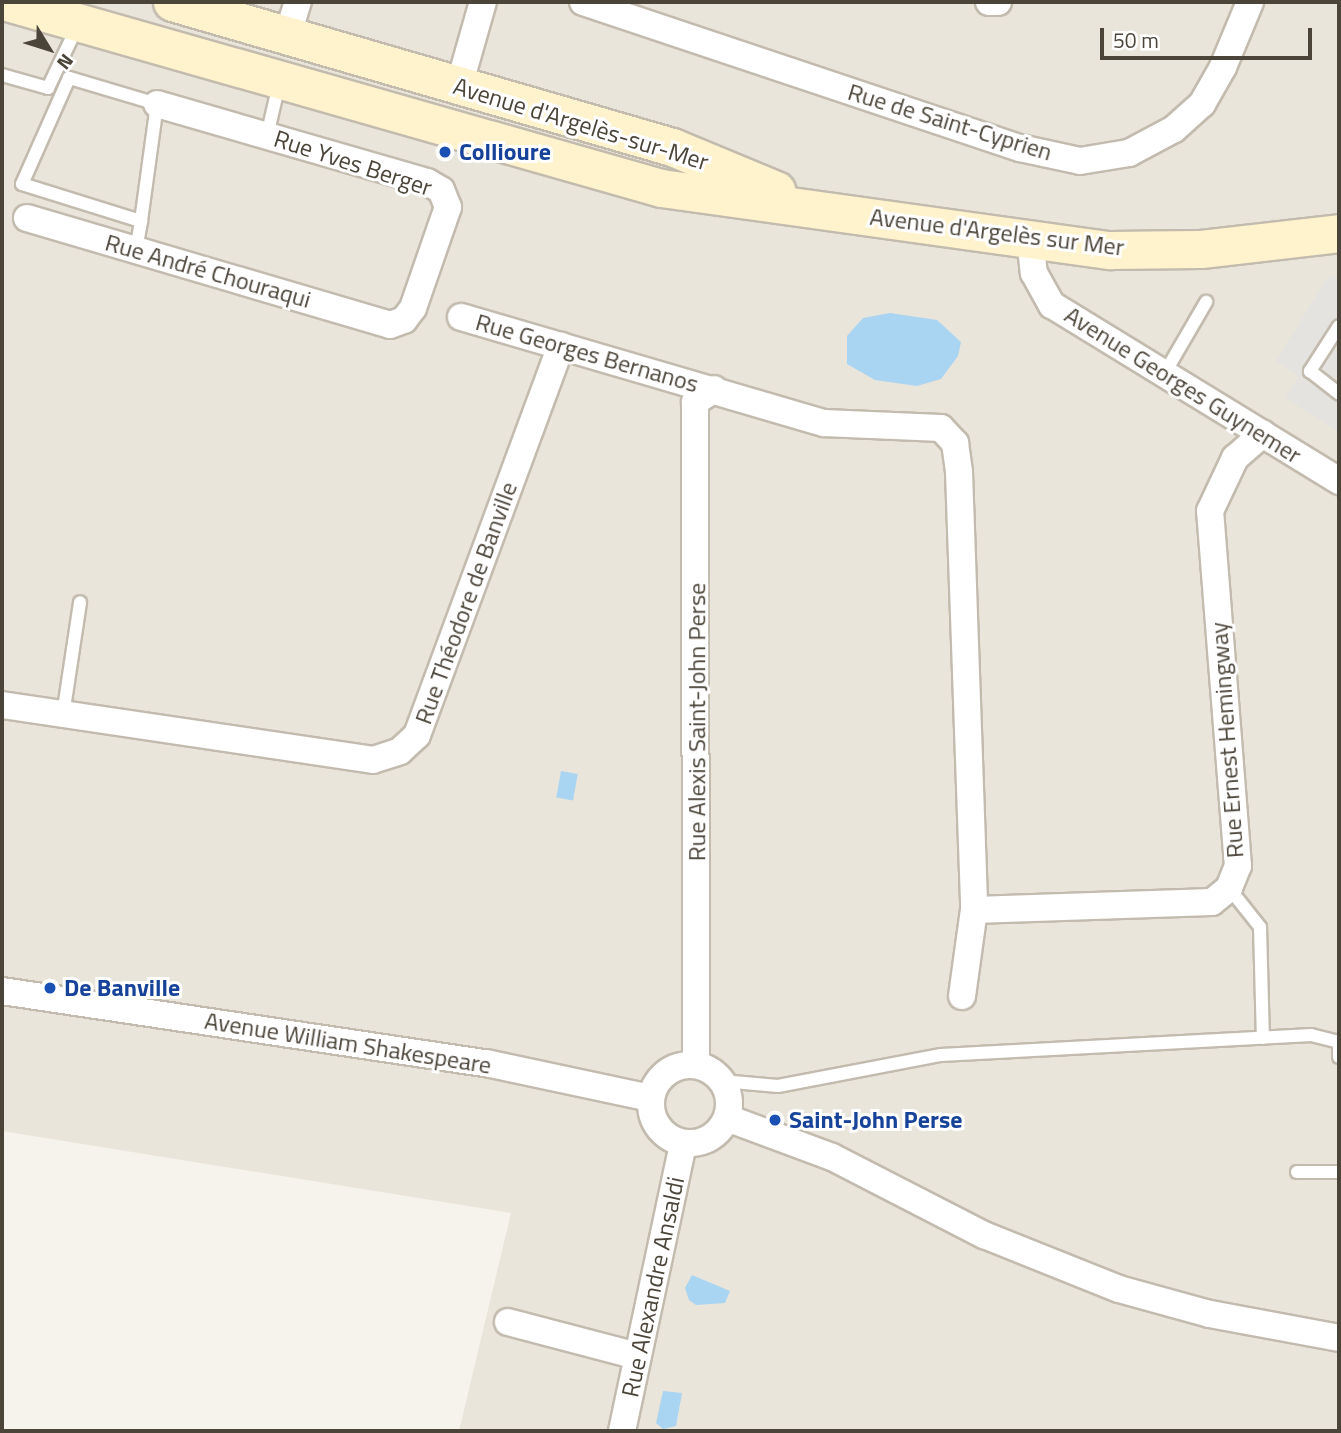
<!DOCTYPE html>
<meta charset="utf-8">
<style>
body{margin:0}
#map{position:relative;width:1341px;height:1433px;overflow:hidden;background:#f6f3ec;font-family:"Titillium Web",sans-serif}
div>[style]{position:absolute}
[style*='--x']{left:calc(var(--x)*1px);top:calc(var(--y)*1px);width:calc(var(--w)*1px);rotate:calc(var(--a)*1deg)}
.residential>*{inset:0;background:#eae5da}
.parking>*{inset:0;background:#e5e3e0}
.water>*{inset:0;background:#a9d4f2;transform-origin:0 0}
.roads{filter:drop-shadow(2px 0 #c2bbae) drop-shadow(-2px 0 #c2bbae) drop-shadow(0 2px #c2bbae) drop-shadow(0 -2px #c2bbae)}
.service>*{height:12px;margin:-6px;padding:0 6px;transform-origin:6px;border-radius:6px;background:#fff}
.minor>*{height:26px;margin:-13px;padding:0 13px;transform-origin:13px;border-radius:13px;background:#fff}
.minor>.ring{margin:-13px;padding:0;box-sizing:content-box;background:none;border:26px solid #fff;border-radius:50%}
.secondary>*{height:37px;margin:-18.5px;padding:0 18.5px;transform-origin:18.5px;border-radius:18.5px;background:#fff3cd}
.dots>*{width:19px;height:19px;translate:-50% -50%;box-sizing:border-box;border:4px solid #fff;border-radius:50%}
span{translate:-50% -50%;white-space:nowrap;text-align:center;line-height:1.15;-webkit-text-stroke:6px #fff;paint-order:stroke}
.street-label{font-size:24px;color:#4b4439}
.transit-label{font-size:24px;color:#164399;font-weight:700}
.left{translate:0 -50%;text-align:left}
.frame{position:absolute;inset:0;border:4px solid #4b4439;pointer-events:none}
.north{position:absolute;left:14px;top:14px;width:70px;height:70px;-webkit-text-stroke:5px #fff;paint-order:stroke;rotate:128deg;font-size:19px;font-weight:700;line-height:28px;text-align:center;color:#4b4439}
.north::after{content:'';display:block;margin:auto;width:24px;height:32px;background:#4b4439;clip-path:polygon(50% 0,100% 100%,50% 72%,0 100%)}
.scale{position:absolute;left:1100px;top:28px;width:212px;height:32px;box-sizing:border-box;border:4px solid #4b4439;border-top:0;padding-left:9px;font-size:21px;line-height:24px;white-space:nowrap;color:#4b4439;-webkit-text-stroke:5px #fff;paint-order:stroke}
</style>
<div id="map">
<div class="residential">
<div style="clip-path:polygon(2px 2px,1339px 2px,1339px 1431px,459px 1431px,511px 1213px,2px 1131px)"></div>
</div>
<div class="parking">
<div style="clip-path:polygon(1328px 276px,1339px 279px,1339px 432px,1285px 398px,1299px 376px,1276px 361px)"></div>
</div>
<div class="water">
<div style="clip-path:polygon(890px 313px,937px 320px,961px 342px,958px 356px,941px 379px,917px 386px,875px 380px,847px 364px,847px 336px,863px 318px)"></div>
<div style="left:561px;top:771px;width:17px;height:27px;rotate:10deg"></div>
<div style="clip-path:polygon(692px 1275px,730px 1291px,725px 1303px,696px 1305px,689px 1300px,685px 1288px)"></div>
<div style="clip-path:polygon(663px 1391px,682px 1393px,676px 1426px,663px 1429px,656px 1423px)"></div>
</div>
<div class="roads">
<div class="service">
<div style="--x:2;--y:75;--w:48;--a:15.8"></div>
<div style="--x:48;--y:88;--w:68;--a:-64.6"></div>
<div style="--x:267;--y:136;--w:53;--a:-77"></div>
<div style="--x:136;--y:250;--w:29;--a:-80"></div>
<div style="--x:141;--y:221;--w:118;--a:-82.2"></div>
<div style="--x:157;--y:104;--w:92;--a:-163.5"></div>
<div style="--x:69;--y:78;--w:116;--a:113.9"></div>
<div style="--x:22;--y:184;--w:125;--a:17.3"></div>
<div style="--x:1339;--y:326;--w:54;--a:122.8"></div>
<div style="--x:1310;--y:371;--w:37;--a:38"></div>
<div style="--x:1163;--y:376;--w:86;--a:-59.8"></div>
<div style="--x:63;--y:715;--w:114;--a:-81.4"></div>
<div style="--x:1229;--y:888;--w:50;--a:51.5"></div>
<div style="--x:1260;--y:927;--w:111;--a:88.5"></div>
<div style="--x:722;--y:1081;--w:56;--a:5.1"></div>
<div style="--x:778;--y:1086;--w:166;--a:-10.8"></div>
<div style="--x:941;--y:1055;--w:371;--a:-3.1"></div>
<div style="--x:1311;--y:1035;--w:29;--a:14"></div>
<div style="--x:1339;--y:1042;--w:15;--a:90"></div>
<div style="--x:1297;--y:1172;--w:42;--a:0"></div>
</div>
<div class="minor">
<div style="--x:583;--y:2;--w:461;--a:18.5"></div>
<div style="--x:1020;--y:148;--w:61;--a:12.2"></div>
<div style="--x:1080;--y:161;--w:50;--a:-9.3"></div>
<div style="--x:1129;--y:153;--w:51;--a:-28.1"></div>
<div style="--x:1174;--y:129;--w:38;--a:-42"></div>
<div style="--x:1202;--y:104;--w:43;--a:-60.4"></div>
<div style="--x:1223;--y:67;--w:70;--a:-67.4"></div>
<div style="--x:989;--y:2;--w:9;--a:0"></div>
<div style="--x:288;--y:34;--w:34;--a:-73"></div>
<div style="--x:459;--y:86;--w:87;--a:-74.1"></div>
<div style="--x:27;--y:218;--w:378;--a:16.4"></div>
<div style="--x:390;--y:325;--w:15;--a:-20"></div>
<div style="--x:404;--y:320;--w:15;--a:-53"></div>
<div style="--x:413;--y:308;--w:107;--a:-70.9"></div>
<div style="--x:448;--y:207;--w:18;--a:-112"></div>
<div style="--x:441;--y:190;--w:16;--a:-150"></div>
<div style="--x:427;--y:182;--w:281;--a:-163.9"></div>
<div style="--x:1030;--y:237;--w:36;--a:84"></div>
<div style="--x:1034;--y:273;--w:37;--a:61"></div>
<div style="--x:1052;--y:305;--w:337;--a:31.5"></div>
<div style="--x:461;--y:317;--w:378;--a:16.3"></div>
<div style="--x:824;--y:423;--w:117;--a:2.4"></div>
<div style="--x:941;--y:428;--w:21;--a:47"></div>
<div style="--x:955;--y:443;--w:29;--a:82"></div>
<div style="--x:959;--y:472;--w:438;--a:88"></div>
<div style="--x:974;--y:910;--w:238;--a:-1.9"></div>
<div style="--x:1212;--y:902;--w:22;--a:-39"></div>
<div style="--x:1229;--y:888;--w:24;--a:-68"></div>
<div style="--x:1238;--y:866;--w:356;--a:-94.5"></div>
<div style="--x:1210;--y:511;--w:59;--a:-64.7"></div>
<div style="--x:1235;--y:458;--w:37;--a:-41"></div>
<div style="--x:2;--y:705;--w:375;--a:8.4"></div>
<div style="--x:373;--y:760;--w:28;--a:-18"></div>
<div style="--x:400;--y:751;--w:23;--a:-43"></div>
<div style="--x:417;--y:735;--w:415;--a:-69.7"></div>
<div style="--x:2;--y:991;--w:489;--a:8.5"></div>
<div style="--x:486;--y:1063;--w:168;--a:12"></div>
<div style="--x:962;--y:996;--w:87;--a:-82.1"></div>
<div class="ring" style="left:651px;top:1065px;width:52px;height:52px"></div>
<div style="--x:696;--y:1065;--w:663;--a:-90.09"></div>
<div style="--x:695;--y:402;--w:23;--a:-34"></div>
<div style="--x:727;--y:1118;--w:112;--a:20.4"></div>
<div style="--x:832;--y:1157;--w:171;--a:27.2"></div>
<div style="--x:984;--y:1235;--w:145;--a:21.8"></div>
<div style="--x:1119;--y:1289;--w:94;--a:15.4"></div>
<div style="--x:1210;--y:1314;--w:131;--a:10.5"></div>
<div style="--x:508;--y:1322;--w:134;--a:14.7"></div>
<div style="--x:622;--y:1431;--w:293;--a:-78"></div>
</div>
<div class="secondary">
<div style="--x:7;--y:2;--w:680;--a:15.88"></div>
<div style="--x:661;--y:188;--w:453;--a:7.9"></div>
<div style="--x:1110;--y:250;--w:91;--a:-0.6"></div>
<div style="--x:1201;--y:249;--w:139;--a:-6.6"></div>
<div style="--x:172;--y:2;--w:521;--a:16.17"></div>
<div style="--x:672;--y:147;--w:113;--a:22.5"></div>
</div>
</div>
<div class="dots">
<div style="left:445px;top:152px;background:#1a4fb4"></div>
<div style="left:50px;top:988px;background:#1a4fb4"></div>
<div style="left:775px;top:1120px;background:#1a4fb4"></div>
</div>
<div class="street-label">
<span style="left:950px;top:122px;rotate:17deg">Rue de Saint-Cyprien</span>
<span style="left:581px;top:124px;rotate:17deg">Avenue d'Argelès-sur-Mer</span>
<span style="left:353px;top:163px;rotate:18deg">Rue Yves Berger</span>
<span style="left:997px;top:232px;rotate:7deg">Avenue d'Argelès sur Mer</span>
<span style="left:208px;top:271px;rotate:16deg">Rue André Chouraqui</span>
<span style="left:587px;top:353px;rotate:16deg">Rue Georges Bernanos</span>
<span style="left:1183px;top:385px;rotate:32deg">Avenue Georges Guynemer</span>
<span style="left:466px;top:603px;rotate:-70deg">Rue Théodore de Banville</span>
<span style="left:697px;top:722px;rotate:-90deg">Rue Alexis Saint-John Perse</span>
<span style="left:1227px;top:740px;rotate:-94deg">Rue Ernest Hemingway</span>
<span style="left:348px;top:1043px;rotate:9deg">Avenue William Shakespeare</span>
<span style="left:653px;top:1287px;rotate:-78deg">Rue Alexandre Ansaldi</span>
</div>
<div class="transit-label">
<span class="left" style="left:459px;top:152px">Collioure</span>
<span class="left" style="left:64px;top:988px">De Banville</span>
<span class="left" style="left:789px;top:1120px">Saint-John Perse</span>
</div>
<div class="frame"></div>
<div class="north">N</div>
<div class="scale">50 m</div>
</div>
